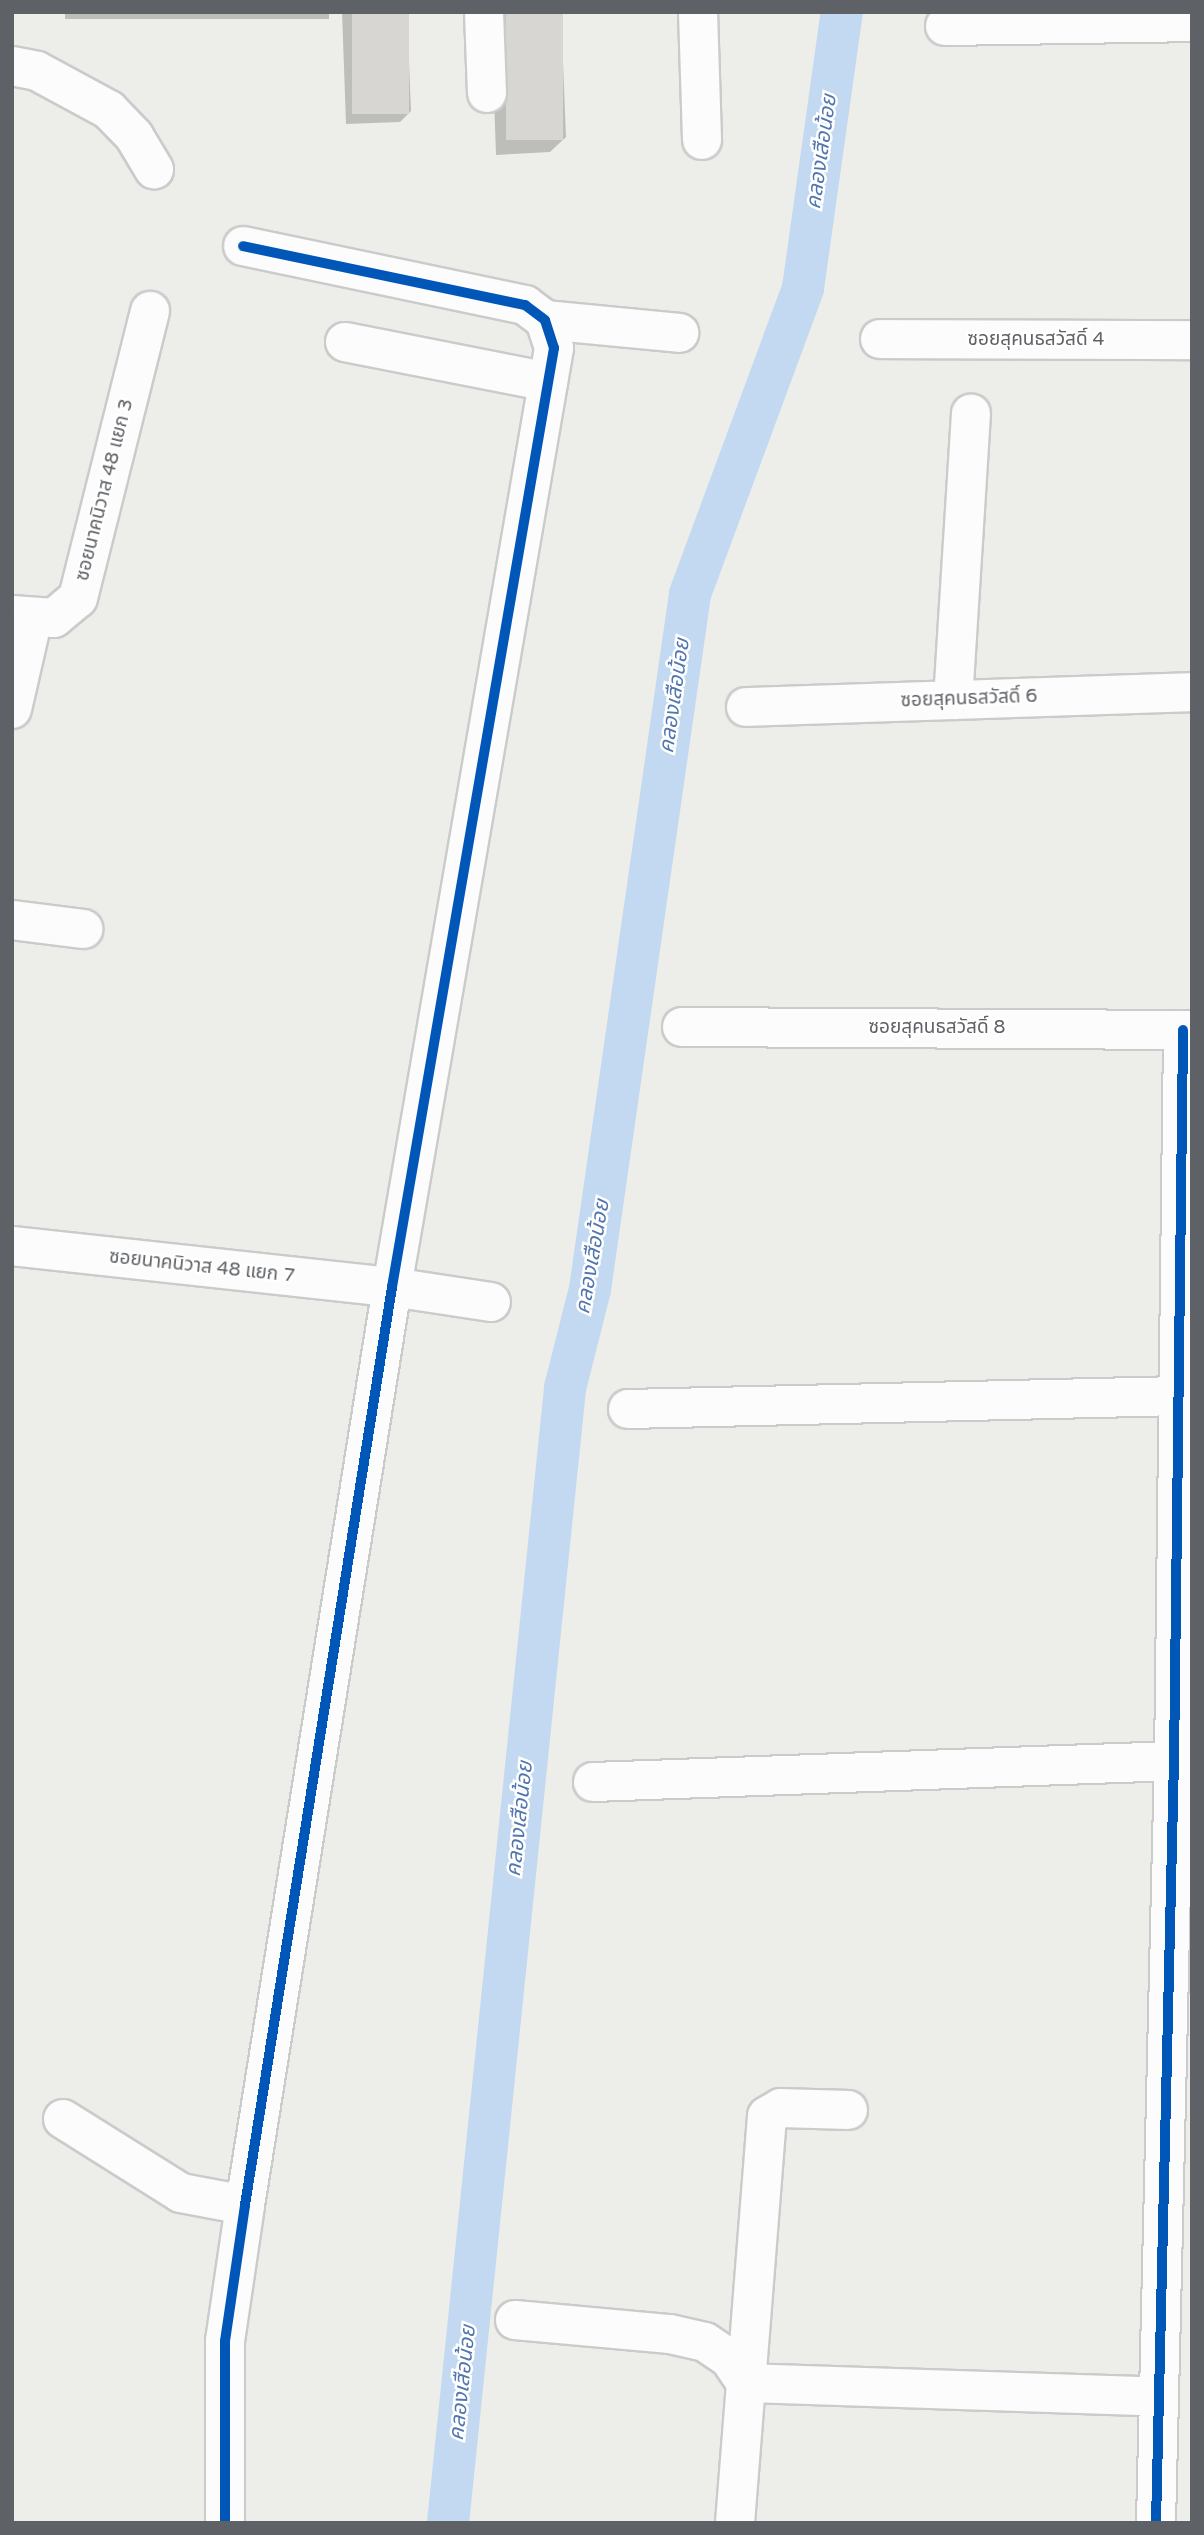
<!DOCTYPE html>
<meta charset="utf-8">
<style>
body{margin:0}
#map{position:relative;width:1204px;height:2535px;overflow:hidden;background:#edede9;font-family:"Varela Round","Noto Sans Thai",sans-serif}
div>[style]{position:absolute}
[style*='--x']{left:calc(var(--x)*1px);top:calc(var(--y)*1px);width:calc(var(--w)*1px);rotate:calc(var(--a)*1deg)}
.shadow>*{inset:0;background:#0003;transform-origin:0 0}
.canal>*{height:42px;margin:-21px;padding:0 21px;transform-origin:21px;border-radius:21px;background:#c2d9f1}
.building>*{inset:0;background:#d7d6d3;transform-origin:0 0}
.roads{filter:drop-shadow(2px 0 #cacbca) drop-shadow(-2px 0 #cacbca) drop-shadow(0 2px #cacbca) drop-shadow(0 -2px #cacbca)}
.minor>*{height:38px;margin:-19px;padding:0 19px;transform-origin:19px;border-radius:19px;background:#fcfcfc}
.cycleway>*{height:10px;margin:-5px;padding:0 5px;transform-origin:5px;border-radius:5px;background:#0057b8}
span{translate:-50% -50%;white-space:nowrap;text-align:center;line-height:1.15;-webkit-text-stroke:5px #fff;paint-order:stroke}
.street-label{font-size:19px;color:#5e6165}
.water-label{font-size:21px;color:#5277af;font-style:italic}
.frame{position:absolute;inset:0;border:14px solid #5e6165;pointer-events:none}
</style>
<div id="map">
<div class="shadow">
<div style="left:65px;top:12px;width:264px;height:7px"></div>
<div style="clip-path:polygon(342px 12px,407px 12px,411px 111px,400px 122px,346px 124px)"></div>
<div style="clip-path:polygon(491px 12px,561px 12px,566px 137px,550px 152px,496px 155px)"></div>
</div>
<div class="canal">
<div style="--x:448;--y:2523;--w:1141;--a:-84.11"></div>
<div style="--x:565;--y:1388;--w:102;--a:-75.8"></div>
<div style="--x:590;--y:1289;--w:702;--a:-81.81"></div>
<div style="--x:690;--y:594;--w:326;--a:-69.7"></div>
<div style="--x:803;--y:288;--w:279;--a:-82"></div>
</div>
<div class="building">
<div style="left:352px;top:12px;width:57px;height:102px"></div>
<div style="left:506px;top:12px;width:57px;height:128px"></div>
</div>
<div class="roads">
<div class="minor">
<div style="--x:484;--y:12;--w:81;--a:87.9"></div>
<div style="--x:698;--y:12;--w:128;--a:88.2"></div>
<div style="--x:945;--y:26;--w:247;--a:-0.9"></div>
<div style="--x:12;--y:66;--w:25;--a:11"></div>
<div style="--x:37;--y:71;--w:82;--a:28.4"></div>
<div style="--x:109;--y:110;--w:36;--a:46"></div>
<div style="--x:134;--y:136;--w:39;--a:59"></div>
<div style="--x:545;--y:320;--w:135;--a:5.5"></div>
<div style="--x:880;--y:339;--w:312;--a:0.2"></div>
<div style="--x:345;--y:342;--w:207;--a:11.1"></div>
<div style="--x:12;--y:615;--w:42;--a:4.1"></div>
<div style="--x:54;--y:618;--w:31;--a:-40"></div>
<div style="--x:78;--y:598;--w:296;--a:-75.9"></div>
<div style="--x:953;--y:700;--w:287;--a:-86.4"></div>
<div style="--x:746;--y:707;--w:446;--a:-1.9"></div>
<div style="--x:12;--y:709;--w:94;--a:-77.1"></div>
<div style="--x:12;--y:920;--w:72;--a:7.2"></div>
<div style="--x:682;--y:1027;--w:510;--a:0.34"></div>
<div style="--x:12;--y:1246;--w:382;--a:6.2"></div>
<div style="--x:392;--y:1287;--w:100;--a:8.6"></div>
<div style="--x:628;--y:1409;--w:550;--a:-1.35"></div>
<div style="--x:593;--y:1782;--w:581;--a:-2.07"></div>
<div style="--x:63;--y:2119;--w:139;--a:32.1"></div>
<div style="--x:181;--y:2193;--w:65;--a:10.6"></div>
<div style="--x:515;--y:2320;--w:156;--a:5.2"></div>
<div style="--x:670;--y:2334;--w:36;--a:13"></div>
<div style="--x:705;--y:2342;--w:29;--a:34"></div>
<div style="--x:729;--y:2358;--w:30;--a:56"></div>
<div style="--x:746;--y:2383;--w:413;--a:1.9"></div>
<div style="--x:225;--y:2523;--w:182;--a:-90"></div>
<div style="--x:225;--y:2341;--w:137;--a:-81.6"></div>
<div style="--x:245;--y:2205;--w:930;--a:-80.9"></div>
<div style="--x:392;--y:1287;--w:953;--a:-80.21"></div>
<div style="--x:554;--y:348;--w:29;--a:-108"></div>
<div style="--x:545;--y:320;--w:25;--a:-143"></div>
<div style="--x:525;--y:305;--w:288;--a:-168.2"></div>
<div style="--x:735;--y:2523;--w:408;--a:-85.5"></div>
<div style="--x:767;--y:2116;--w:16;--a:-30"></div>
<div style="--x:781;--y:2108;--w:67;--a:1.7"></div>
<div style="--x:1156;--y:2523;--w:762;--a:-88.65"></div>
<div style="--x:1174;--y:1761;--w:731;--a:-89.29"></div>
</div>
</div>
<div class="cycleway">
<div style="--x:225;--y:2523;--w:182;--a:-90"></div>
<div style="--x:225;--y:2341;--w:137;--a:-81.6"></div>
<div style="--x:245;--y:2205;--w:930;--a:-80.9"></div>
<div style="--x:392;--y:1287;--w:953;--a:-80.21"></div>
<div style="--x:554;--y:348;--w:29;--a:-108"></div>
<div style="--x:545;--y:320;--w:25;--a:-143"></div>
<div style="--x:525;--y:305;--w:288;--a:-168.2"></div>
<div style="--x:1156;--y:2523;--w:762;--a:-88.65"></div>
<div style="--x:1174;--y:1761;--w:731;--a:-89.29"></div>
</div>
<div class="street-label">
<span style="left:1036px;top:340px">ซอยสุคนธสวัสดิ์ 4</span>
<span style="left:105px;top:490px;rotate:-76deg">ซอยนาคนิวาส 48 แยก 3</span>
<span style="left:969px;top:699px;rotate:-2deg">ซอยสุคนธสวัสดิ์ 6</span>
<span style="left:937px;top:1028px">ซอยสุคนธสวัสดิ์ 8</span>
<span style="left:202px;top:1267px;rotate:6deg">ซอยนาคนิวาส 48 แยก 7</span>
</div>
<div class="water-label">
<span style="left:822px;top:152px;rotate:-82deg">คลองเสือน้อย</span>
<span style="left:675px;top:696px;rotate:-82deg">คลองเสือน้อย</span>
<span style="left:593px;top:1257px;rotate:-80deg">คลองเสือน้อย</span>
<span style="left:520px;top:1819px;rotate:-84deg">คลองเสือน้อย</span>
<span style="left:463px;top:2383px;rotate:-84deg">คลองเสือน้อย</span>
</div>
<div class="frame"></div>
</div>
